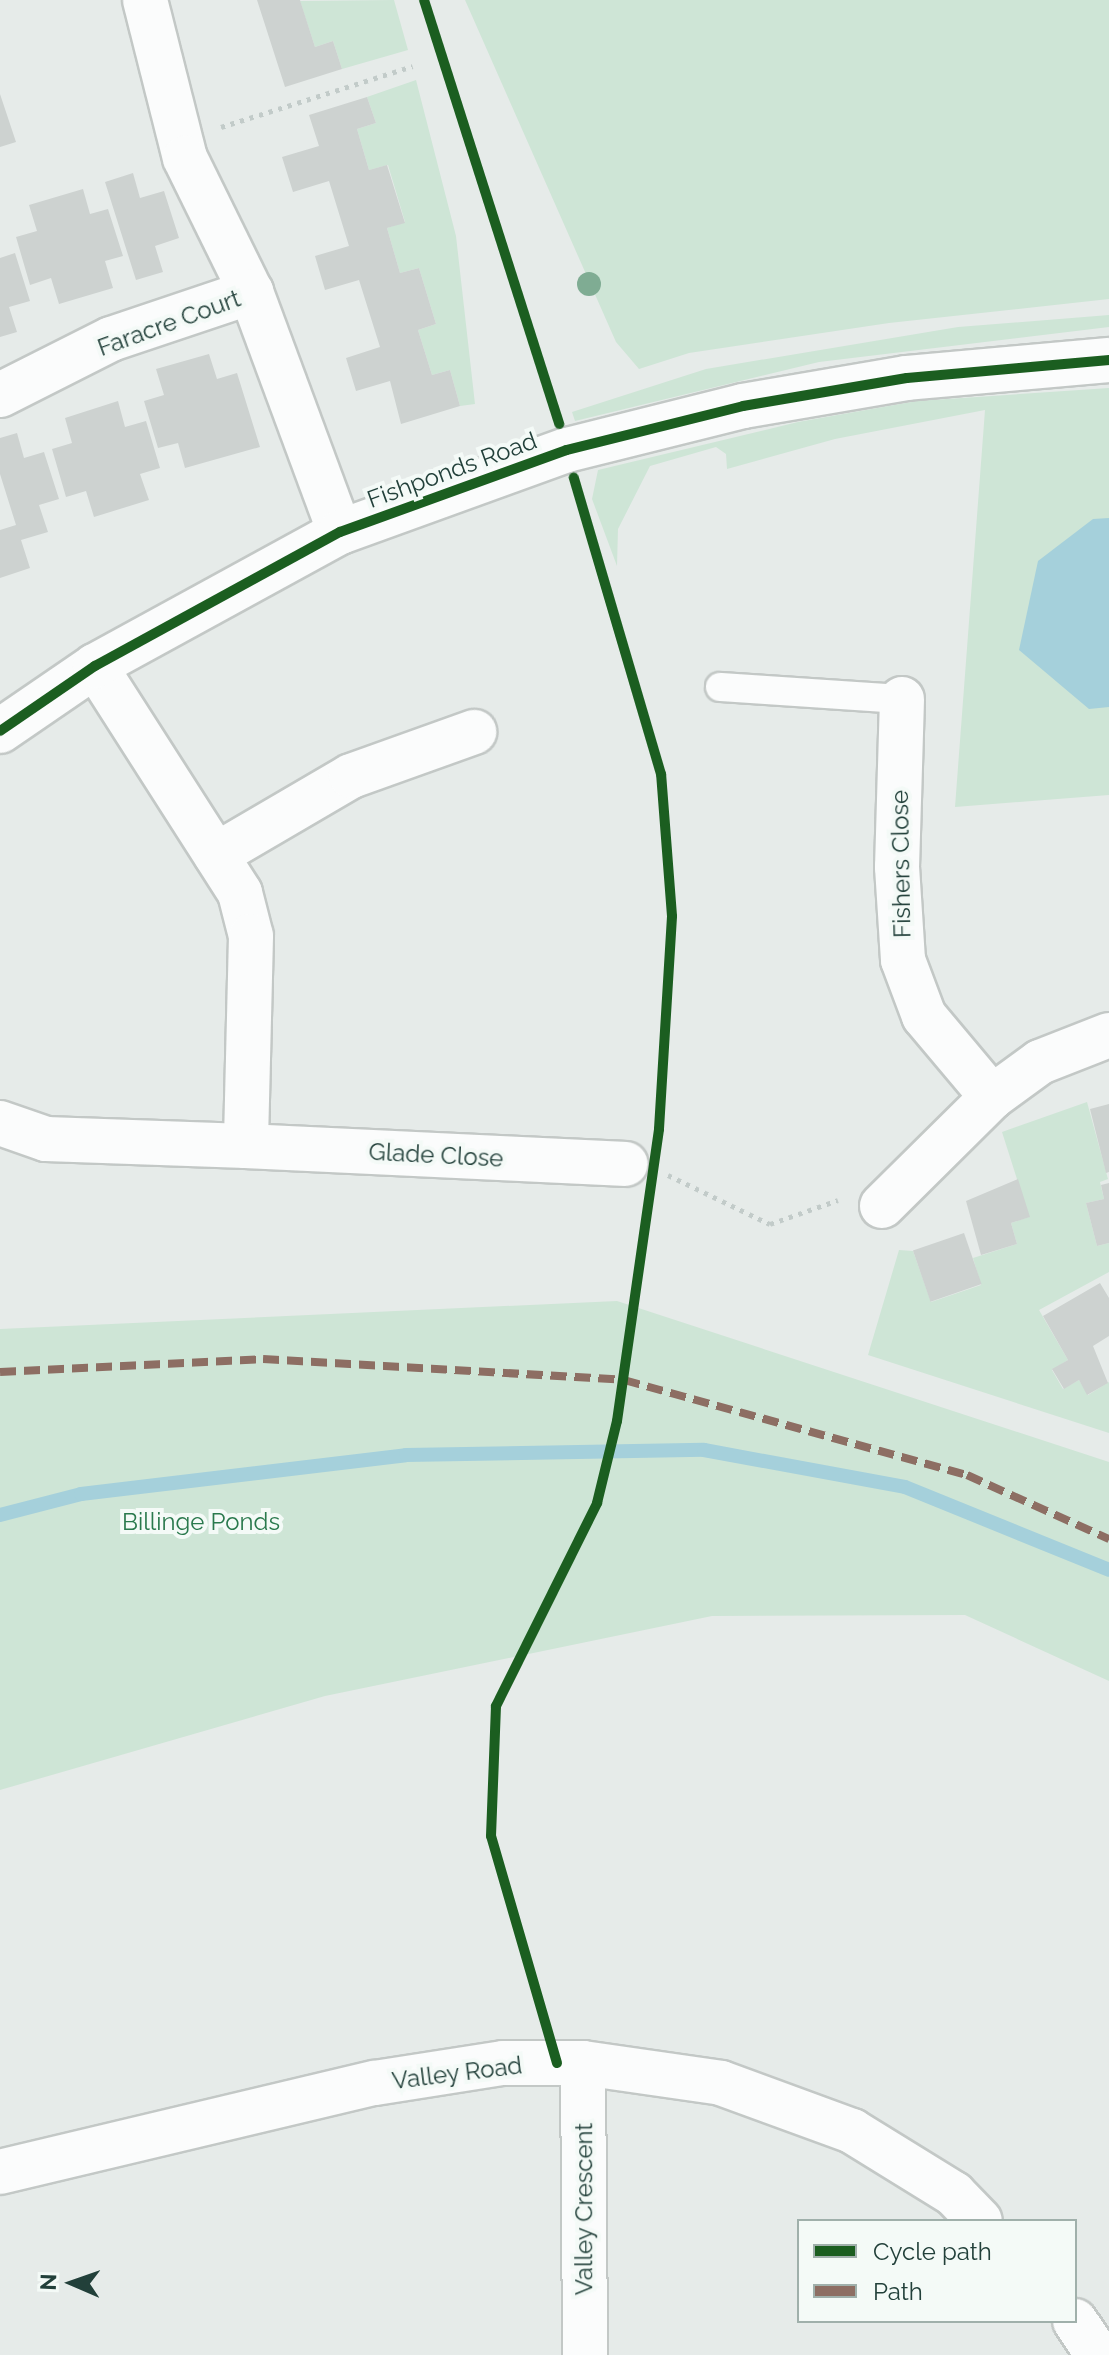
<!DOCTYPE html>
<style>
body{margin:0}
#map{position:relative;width:1109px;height:2355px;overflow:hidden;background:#e6ebe9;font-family:Raleway,sans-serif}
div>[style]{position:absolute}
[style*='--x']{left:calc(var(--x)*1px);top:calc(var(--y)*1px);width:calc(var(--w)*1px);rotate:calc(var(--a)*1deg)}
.green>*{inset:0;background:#cee5d6}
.water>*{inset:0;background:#a5d0db}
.stream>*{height:14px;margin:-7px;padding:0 7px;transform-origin:7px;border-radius:7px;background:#a5d0db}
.building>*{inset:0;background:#cdd2d0;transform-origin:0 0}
.path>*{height:5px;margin-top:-2.5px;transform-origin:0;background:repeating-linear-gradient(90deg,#c2cbc9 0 4px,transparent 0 10px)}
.roads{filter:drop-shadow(2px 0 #c3c8c6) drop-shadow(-2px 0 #c3c8c6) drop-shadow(0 2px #c3c8c6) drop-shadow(0 -2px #c3c8c6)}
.lane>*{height:28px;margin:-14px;padding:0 14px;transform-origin:14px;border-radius:14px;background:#fbfcfc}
.street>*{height:44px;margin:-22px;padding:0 22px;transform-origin:22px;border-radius:22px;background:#fbfcfc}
.secondary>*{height:44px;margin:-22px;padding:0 22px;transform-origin:22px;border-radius:22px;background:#fbfcfc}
.quiet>*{height:8px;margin-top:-4px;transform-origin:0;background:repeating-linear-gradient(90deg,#8d6e63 0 16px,transparent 0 24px)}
.cycleway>*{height:10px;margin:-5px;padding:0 5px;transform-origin:5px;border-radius:5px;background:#1b5e20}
.trees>*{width:24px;height:24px;margin:-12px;border-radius:50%;background:#7fac93}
span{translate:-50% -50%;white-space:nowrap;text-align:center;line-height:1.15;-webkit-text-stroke:8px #f4faf7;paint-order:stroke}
.street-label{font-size:24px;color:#22403a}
.park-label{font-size:24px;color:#2a794d}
.legend{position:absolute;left:797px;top:2219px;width:280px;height:104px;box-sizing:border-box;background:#f4faf7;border:2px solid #a0b0ab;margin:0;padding:10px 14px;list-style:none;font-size:24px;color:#22403a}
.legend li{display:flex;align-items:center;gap:16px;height:40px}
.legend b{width:40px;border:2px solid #a0b0ab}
.north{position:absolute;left:32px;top:2243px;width:80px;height:80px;-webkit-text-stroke:6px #f4faf7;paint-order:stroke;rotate:272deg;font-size:22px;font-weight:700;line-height:32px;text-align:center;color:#22403a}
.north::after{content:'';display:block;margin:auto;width:28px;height:36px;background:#22403a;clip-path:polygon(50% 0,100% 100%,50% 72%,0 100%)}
</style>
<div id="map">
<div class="green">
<div style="clip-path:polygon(394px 0,408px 50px,342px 69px,333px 41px,315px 47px,300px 1px)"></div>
<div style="clip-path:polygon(465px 0,1109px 0,1109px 299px,889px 323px,689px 353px,639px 369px,616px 342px)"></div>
<div style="clip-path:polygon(416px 80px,456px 236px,475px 404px,460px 406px,450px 370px,432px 375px,418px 330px,436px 324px,419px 268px,400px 273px,387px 228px,405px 222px,388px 165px,369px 170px,357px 129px,376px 123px,367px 97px)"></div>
<div style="clip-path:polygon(1109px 315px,1109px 327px,819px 362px,575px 421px,572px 412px,706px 369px,958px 327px)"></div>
<div style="clip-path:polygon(1109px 388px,1109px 795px,955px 807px,985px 410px,835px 439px,727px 469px,726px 454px,716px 447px,650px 466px,618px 529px,617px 566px,592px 499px,598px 470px,798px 422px,917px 401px)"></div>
<div style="clip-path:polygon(1087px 1102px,1108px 1179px,1100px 1182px,1104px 1199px,1086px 1203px,1097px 1246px,1109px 1243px,1109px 1272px,1039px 1310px,1068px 1360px,1052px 1370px,1063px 1389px,1079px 1380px,1088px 1395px,1109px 1382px,1109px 1433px,868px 1355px,899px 1250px,913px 1251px,931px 1302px,981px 1285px,973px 1258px,1017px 1244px,1011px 1223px,1029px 1217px,1002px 1132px)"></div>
<div style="clip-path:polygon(617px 1301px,1109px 1462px,1109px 1681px,965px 1615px,712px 1616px,325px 1696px,0 1790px,0 1329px)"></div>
</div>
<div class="water">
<div style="clip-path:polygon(1109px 518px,1109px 707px,1089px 709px,1019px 650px,1038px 561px,1093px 519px)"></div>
</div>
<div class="stream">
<div style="--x:0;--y:1515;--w:84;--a:-14.5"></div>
<div style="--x:81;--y:1494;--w:327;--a:-6.8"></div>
<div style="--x:406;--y:1455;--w:298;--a:-1"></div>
<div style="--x:704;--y:1450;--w:204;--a:10.4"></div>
<div style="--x:905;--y:1487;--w:220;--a:22.1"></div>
</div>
<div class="building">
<div style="clip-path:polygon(257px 0,300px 0,315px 47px,333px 41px,342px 69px,285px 87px)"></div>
<div style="clip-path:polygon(0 94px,16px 142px,0 147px)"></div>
<div style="clip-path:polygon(367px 97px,376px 123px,357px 129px,369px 170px,387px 165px,405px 223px,387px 228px,400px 273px,419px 268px,436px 324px,418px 330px,432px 375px,450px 370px,460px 406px,401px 424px,390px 381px,356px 391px,346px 358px,380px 347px,359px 280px,325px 290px,315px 256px,349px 246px,329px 181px,293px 192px,282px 157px,319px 146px,309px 115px)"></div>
<div style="clip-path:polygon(133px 173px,140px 198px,164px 191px,179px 238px,155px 246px,163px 272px,136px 280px,105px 182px)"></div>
<div style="clip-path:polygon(83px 189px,90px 214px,108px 209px,123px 256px,105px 261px,113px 288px,59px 304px,51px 278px,30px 285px,16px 237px,37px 231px,29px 205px)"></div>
<div style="clip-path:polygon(15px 253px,30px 301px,9px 307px,17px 332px,0 337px,0 258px)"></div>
<div style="clip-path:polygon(209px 354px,217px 379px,237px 373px,260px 447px,185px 468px,178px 443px,158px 448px,144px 401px,164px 395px,156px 369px)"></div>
<div style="clip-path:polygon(118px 401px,125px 427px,146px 421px,160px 468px,140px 474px,149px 500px,94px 517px,86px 491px,66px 497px,52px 449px,72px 443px,65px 418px)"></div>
<div style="clip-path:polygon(17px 433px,24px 458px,44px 452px,59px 499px,39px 505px,48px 532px,21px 540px,30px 568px,0 578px,0 530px,16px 525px,0 474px,0 438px)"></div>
<div style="clip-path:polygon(1109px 1104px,1109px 1172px,1106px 1173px,1090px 1109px)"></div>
<div style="clip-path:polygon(1018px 1179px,1030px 1217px,1011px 1223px,1017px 1244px,981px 1255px,966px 1201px)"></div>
<div style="clip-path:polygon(1109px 1183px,1109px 1243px,1097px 1246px,1086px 1203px,1104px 1199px,1101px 1185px)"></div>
<div style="left:964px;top:1233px;width:54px;height:54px;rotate:71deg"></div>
<div style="clip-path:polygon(1100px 1283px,1109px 1298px,1109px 1336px,1093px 1346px,1108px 1383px,1087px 1395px,1079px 1380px,1064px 1389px,1052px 1369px,1068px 1360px,1043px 1316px)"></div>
</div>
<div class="path">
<div style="--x:221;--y:127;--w:201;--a:-17.6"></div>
<div style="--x:668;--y:1175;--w:113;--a:25.7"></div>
<div style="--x:770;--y:1224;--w:72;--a:-19.4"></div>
</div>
<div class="roads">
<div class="lane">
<div style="--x:720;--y:687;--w:182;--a:3.8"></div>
</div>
<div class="street">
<div style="--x:145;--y:0;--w:163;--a:75.8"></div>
<div style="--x:185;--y:158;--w:149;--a:63.8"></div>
<div style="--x:251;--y:292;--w:256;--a:69.7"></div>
<div style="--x:0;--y:395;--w:124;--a:-26.8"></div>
<div style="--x:111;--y:339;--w:148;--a:-18.6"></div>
<div style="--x:95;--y:666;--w:269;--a:57.4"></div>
<div style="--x:240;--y:893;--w:44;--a:75.7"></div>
<div style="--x:251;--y:936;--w:210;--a:91.4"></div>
<div style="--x:246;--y:1146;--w:380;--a:2.7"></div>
<div style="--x:902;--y:699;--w:168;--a:91.7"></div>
<div style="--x:897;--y:867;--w:93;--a:86.3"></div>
<div style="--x:903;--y:960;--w:60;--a:69.4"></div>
<div style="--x:924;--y:1016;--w:106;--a:50"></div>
<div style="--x:216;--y:855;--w:156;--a:-30.3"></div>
<div style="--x:351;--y:776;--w:131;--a:-19.7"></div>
<div style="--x:0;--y:1123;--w:49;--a:19.2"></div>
<div style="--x:46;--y:1139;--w:200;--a:2"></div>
<div style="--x:882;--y:1206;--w:155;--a:-44.7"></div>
<div style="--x:992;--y:1097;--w:59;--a:-36.1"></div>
<div style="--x:1040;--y:1062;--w:74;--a:-21.4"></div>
<div style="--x:583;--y:2063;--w:292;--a:89.6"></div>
<div style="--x:0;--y:2172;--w:385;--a:-13.4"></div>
<div style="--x:375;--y:2083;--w:130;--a:-8.9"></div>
<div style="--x:503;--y:2063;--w:80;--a:0"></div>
<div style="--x:583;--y:2063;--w:139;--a:8.2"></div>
<div style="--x:721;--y:2083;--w:140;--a:20.1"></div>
<div style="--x:852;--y:2131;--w:120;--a:31.7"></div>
<div style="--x:954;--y:2194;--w:37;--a:46"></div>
<div style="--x:1075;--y:2321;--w:41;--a:55.9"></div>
</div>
<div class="secondary">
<div style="--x:0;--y:731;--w:115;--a:-34.4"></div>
<div style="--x:95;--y:666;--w:279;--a:-28.7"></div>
<div style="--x:340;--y:532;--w:241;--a:-19.9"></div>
<div style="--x:567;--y:450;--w:181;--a:-14"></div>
<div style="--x:743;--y:406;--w:166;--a:-9.7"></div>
<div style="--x:907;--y:378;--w:203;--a:-5.1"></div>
</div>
</div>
<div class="quiet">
<div style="--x:0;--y:1372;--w:263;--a:-2.8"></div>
<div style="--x:263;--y:1359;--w:362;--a:3.3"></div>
<div style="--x:624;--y:1380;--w:356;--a:15.5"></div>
<div style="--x:967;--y:1475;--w:156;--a:24.3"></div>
</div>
<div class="cycleway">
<div style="--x:424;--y:0;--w:445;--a:72.3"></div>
<div style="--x:0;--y:731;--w:115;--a:-34.4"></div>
<div style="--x:95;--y:666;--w:279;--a:-28.7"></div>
<div style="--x:340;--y:532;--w:241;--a:-19.9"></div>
<div style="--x:567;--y:450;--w:181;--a:-14"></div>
<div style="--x:743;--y:406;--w:166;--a:-9.7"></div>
<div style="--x:907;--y:378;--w:203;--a:-5.1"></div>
<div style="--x:557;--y:2063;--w:236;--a:-106.2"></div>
<div style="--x:491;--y:1836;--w:130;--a:-87.8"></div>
<div style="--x:496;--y:1706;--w:227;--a:-63.5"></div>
<div style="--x:597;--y:1503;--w:84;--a:-76.3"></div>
<div style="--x:617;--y:1421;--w:295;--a:-81.8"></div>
<div style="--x:659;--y:1129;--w:213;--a:-86.5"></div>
<div style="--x:672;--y:916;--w:142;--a:-94.4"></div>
<div style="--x:661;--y:774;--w:309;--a:-106.4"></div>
</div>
<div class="trees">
<div style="left:589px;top:284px"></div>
</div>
<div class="street-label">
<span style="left:169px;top:323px;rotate:-20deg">Faracre Court</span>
<span style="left:452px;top:470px;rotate:-20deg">Fishponds Road</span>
<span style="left:901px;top:864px;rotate:-91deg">Fishers Close</span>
<span style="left:436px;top:1155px;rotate:3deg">Glade Close</span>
<span style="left:457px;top:2073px;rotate:-7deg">Valley Road</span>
<span style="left:584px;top:2209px;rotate:-90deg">Valley Crescent</span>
</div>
<div class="park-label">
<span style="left:201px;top:1522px">Billinge Ponds</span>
</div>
<ul class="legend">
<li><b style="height:10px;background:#1b5e20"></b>Cycle path</li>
<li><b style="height:10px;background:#8d6e63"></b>Path</li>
</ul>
<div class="north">N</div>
</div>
